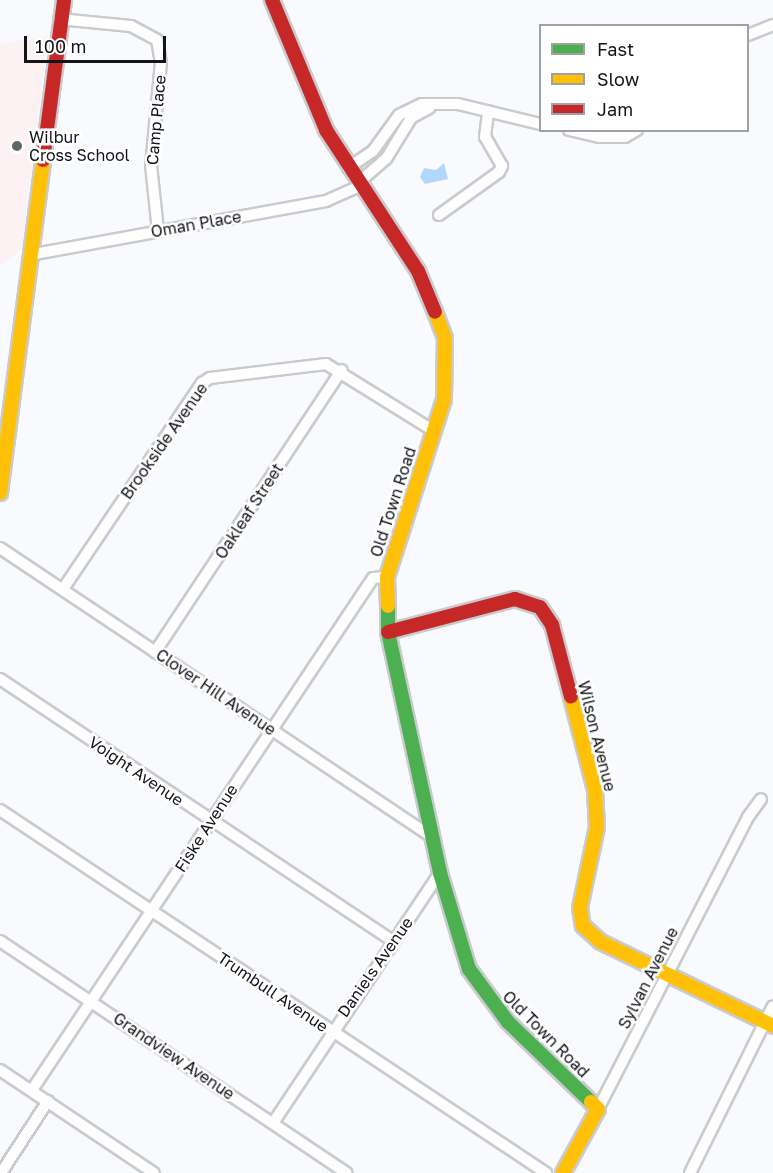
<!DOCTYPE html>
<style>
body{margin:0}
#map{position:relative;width:773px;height:1173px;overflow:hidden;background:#f8fafd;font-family:"Golos Text",sans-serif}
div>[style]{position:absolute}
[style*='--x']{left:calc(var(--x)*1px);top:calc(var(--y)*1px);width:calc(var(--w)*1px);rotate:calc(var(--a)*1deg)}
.education>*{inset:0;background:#fcf1f3}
.water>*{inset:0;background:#b1d8fc}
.roads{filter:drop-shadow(2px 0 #c9cbce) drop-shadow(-2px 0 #c9cbce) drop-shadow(0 2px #c9cbce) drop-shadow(0 -2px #c9cbce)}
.street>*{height:10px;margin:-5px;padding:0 5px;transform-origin:5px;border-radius:5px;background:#fefeff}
.fast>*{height:14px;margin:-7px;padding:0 7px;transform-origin:7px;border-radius:7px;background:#4caf50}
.slow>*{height:14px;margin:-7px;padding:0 7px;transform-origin:7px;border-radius:7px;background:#ffc107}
.jam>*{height:14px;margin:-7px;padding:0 7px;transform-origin:7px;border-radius:7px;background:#c62828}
.dots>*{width:16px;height:16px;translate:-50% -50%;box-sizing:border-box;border:3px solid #fff;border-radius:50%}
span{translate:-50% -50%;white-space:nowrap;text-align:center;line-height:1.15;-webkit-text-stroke:5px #fff;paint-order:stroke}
.street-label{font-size:16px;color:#121418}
.poi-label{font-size:16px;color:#121418}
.left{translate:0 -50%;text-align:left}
.legend{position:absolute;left:539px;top:24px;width:210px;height:108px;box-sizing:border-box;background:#fff;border:2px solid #a0a1a3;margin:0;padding:8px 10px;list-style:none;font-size:18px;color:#121418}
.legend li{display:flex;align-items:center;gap:12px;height:30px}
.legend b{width:30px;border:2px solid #a0a1a3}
.scale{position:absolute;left:24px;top:36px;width:142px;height:27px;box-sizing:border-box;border:3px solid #121418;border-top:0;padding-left:8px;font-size:18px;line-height:21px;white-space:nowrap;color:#121418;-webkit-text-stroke:4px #fff;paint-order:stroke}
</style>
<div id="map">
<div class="education">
<div style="clip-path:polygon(48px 36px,22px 249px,0 266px,0 44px)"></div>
</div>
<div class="water">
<div style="clip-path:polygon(444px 163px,448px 179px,425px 184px,420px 177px,424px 168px,436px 170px)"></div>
</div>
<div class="roads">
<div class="street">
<div style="--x:59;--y:19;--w:72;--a:5.6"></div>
<div style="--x:131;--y:26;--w:30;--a:28"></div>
<div style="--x:157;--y:40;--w:22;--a:80"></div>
<div style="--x:161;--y:62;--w:103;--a:95.5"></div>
<div style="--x:151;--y:165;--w:66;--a:83.9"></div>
<div style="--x:748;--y:35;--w:27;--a:-22"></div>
<div style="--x:569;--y:130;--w:31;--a:13"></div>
<div style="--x:599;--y:137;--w:26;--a:0"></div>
<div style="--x:625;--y:137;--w:14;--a:-30"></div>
<div style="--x:348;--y:168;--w:30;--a:-34"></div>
<div style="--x:373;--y:151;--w:44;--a:-54.2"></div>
<div style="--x:399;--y:115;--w:25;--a:-26"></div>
<div style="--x:422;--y:104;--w:36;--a:0"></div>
<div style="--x:458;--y:104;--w:84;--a:13.7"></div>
<div style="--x:358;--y:183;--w:37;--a:-41"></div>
<div style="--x:386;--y:159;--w:48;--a:-58.6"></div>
<div style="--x:411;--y:118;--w:21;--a:-29"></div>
<div style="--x:439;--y:215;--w:74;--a:-35.6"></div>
<div style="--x:499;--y:172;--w:7;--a:-63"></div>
<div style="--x:502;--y:166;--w:34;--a:-120"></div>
<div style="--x:485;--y:137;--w:26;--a:-83"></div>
<div style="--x:29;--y:255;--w:302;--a:-10.3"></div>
<div style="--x:326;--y:201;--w:37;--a:-24"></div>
<div style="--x:0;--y:548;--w:520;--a:33.78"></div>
<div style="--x:63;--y:589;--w:249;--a:-56"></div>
<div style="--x:202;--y:383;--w:9;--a:-32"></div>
<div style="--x:210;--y:378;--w:117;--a:-6.9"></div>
<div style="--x:326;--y:364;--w:127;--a:31.8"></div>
<div style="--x:155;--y:652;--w:338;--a:-56.5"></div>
<div style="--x:0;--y:679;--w:472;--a:33.7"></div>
<div style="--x:0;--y:810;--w:656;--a:33.62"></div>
<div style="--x:0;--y:941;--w:417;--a:33.8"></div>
<div style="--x:0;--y:1070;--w:185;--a:33.8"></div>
<div style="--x:32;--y:1090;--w:615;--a:-56.34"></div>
<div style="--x:373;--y:578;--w:14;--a:-4"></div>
<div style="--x:598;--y:1109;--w:328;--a:-62.8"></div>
<div style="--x:748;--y:817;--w:22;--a:-54"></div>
<div style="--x:273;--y:1123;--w:301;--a:-56.3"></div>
<div style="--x:1;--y:1173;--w:86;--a:-56.9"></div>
<div style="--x:690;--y:1173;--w:186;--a:-63.6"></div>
</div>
<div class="fast">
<div style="--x:388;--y:606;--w:26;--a:90"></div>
<div style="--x:388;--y:632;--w:247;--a:77.8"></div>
<div style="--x:440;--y:873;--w:100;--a:73.2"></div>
<div style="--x:469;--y:969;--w:66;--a:53.7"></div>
<div style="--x:508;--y:1022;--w:115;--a:43.9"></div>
</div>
<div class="slow">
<div style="--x:0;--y:493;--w:336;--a:-82.6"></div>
<div style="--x:388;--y:606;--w:29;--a:-92"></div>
<div style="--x:387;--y:577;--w:187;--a:-72.2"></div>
<div style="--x:444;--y:399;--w:61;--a:-89.1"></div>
<div style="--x:445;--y:338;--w:28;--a:-111"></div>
<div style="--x:571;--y:697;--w:96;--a:75.5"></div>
<div style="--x:595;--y:790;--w:37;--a:87"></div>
<div style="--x:597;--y:827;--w:83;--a:101.9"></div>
<div style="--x:580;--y:908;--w:18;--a:81"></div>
<div style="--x:583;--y:926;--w:24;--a:42"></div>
<div style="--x:601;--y:942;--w:191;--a:26"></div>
<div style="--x:563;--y:1173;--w:73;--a:-61.3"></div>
<div style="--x:598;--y:1109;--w:10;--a:-135"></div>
</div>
<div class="jam">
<div style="--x:272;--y:0;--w:141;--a:67.4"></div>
<div style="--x:326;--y:130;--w:168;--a:56.9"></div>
<div style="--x:418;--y:271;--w:44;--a:67.5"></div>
<div style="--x:43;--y:160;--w:161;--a:-82.5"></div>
<div style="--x:388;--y:632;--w:131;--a:-14.6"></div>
<div style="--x:515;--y:599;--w:26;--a:18"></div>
<div style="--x:540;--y:607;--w:22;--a:56"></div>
<div style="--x:552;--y:625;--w:74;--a:75.2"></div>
</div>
</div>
<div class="dots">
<div style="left:17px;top:146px;background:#626468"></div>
</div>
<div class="street-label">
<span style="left:156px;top:120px;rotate:-85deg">Camp Place</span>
<span style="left:196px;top:224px;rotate:-10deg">Oman Place</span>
<span style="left:164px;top:441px;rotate:-55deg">Brookside Avenue</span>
<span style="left:393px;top:502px;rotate:-72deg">Old Town Road</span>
<span style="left:249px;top:511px;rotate:-57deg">Oakleaf Street</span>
<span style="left:216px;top:692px;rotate:34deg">Clover Hill Avenue</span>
<span style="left:597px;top:736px;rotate:76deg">Wilson Avenue</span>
<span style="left:136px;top:771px;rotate:34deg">Voight Avenue</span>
<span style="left:206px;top:828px;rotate:-57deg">Fiske Avenue</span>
<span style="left:375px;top:967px;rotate:-55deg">Daniels Avenue</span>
<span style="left:648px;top:978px;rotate:-63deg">Sylvan Avenue</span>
<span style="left:273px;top:992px;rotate:34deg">Trumbull Avenue</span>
<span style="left:546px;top:1034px;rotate:45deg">Old Town Road</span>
<span style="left:174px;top:1056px;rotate:34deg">Grandview Avenue</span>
</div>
<div class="poi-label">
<span class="left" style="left:29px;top:146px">Wilbur<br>Cross School</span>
</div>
<ul class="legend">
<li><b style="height:8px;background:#4caf50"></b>Fast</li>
<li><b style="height:8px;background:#ffc107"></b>Slow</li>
<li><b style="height:8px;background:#c62828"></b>Jam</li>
</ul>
<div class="scale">100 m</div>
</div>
